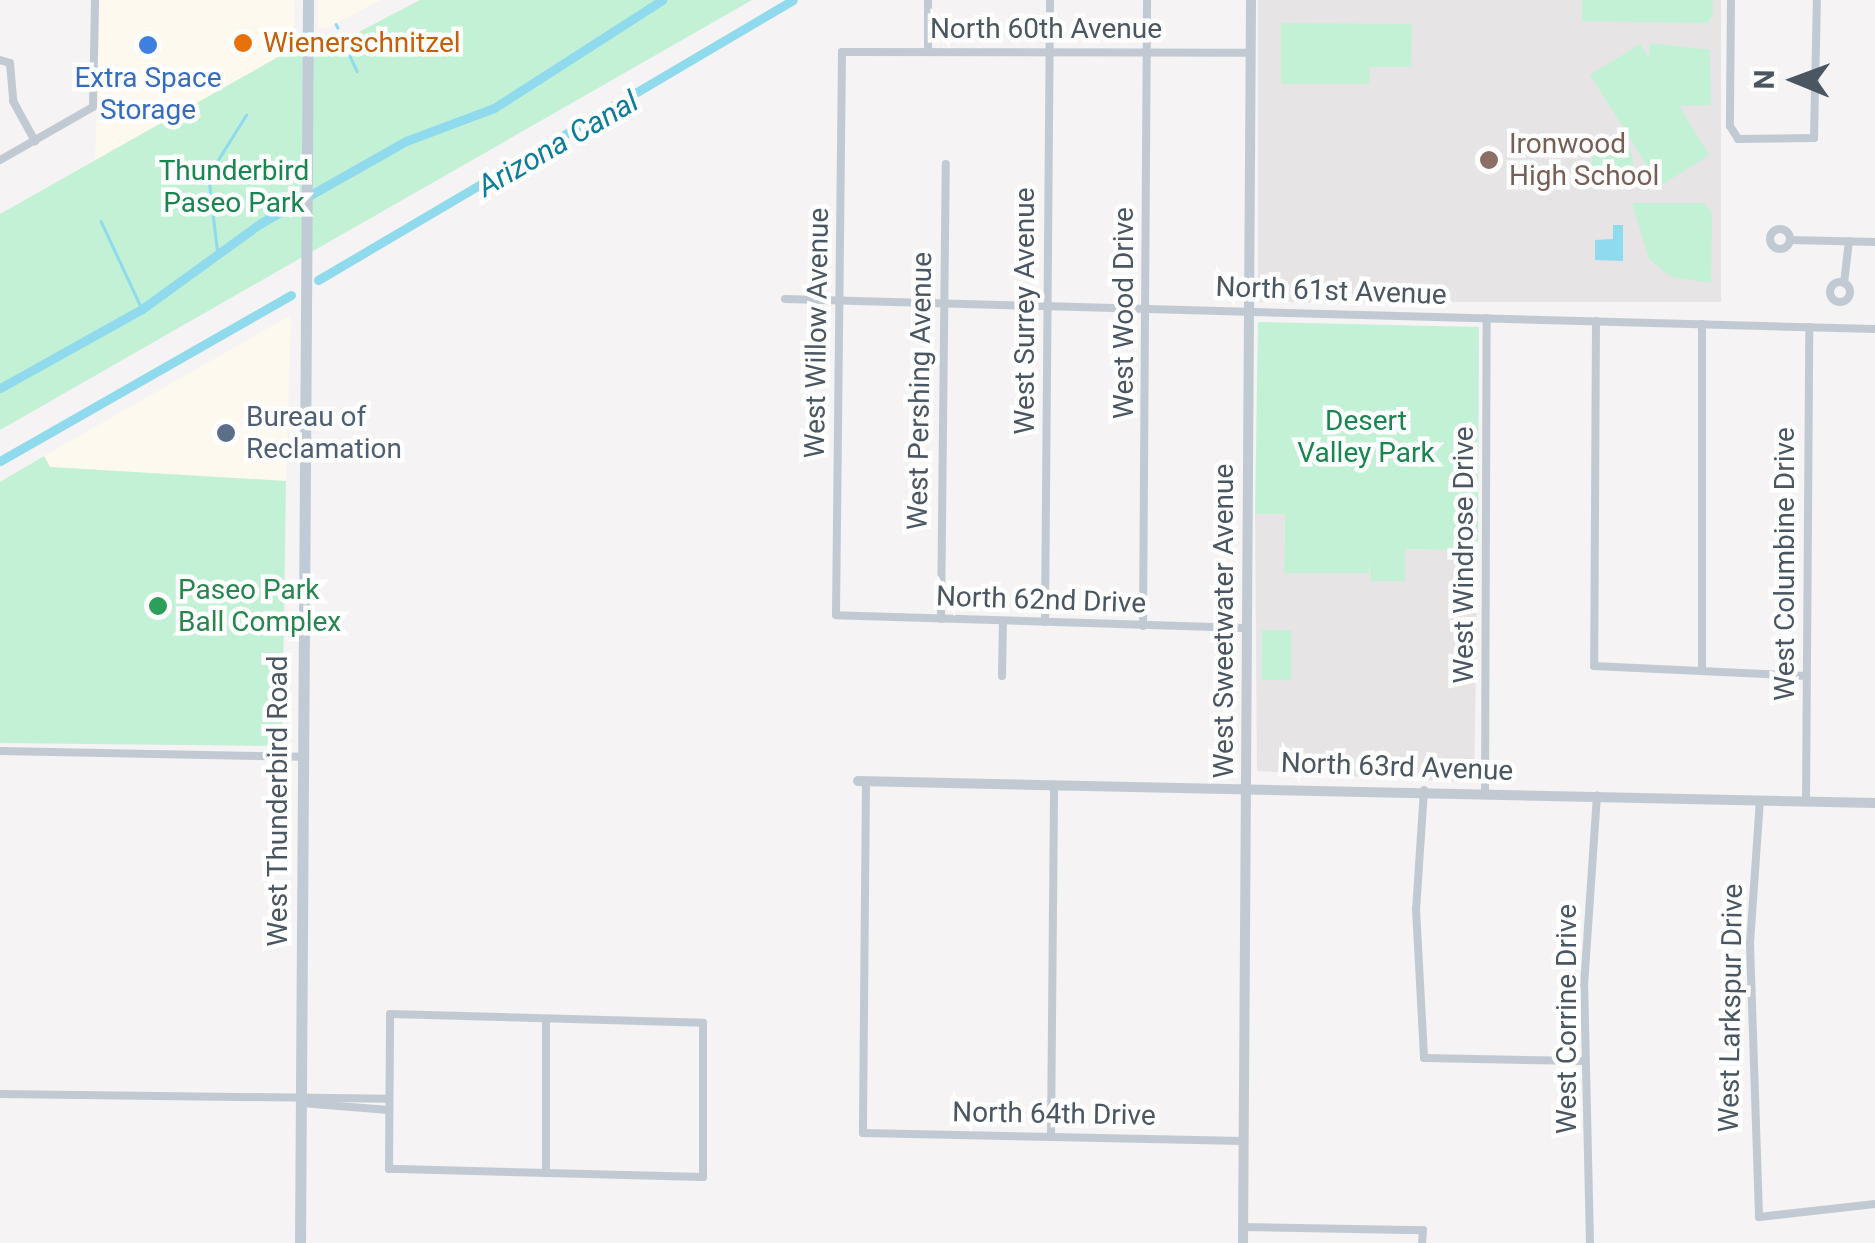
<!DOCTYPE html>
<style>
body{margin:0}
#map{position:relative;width:1875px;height:1243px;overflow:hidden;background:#f5f3f3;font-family:Roboto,sans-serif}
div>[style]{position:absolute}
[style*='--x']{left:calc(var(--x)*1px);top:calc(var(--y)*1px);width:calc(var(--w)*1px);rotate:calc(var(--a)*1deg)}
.commercial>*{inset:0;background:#fdf9ef}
.education>*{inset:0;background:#e6e4e5;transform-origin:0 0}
.green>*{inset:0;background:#c3f1d5;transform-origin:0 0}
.water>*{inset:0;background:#90daee}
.stream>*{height:2.5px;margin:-1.25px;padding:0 1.25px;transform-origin:1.25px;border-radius:1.25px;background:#90daee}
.canal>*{height:9px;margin:-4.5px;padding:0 4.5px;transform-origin:4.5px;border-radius:4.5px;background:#90daee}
.minor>*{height:8px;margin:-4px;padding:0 4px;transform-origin:4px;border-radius:4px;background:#c1cad2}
.minor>.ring{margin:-4px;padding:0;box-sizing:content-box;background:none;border:8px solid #c1cad2;border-radius:50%}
.tertiary>*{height:10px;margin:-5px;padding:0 5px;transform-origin:5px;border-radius:5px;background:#c1cad2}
.secondary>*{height:11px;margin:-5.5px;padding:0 5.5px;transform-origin:5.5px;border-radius:5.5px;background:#c1cbd6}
.dots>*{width:28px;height:28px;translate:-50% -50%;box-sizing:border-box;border:5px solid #fff;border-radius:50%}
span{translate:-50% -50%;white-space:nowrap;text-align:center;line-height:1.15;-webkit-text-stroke:9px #fff;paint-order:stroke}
.street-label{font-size:28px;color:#4a5661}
.food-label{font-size:28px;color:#c56008}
.left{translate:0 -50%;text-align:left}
.shop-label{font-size:28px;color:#366cbe}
.education-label{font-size:28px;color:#785e54}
.park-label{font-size:28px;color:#17864f}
.service-label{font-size:28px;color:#4e5e75}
.leisure-label{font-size:28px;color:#27864d}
.water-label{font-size:30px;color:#0c7c9b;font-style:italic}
.north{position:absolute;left:1745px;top:30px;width:100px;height:100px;-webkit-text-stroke:8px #fff;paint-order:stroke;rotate:271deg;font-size:28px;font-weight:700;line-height:40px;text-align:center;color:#4a5661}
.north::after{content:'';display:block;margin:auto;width:35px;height:45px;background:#4a5661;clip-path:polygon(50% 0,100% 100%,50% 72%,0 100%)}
</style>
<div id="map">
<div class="commercial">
<div style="clip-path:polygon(100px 0,294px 0,294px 48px,95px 160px)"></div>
<div style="clip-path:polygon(318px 0,381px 0,327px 28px,318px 28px)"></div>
<div style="clip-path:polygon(291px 315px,286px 481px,49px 467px,44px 456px)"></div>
</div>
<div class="education">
<div style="left:1258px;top:0;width:463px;height:302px"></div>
<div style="clip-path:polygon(1255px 514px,1285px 514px,1284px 573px,1369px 573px,1370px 559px,1404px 559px,1405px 549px,1478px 551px,1474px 783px,1257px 771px)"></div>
</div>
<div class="green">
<div style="clip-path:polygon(420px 0,752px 0,0 430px,0 214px,294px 48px,353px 35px)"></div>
<div style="clip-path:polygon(1582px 0,1713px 0,1713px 15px,1707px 23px,1582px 21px)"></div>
<div style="clip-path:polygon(1281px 23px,1412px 24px,1411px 67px,1370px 67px,1369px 84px,1281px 84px)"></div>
<div style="clip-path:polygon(1650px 43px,1710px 50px,1711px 105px,1679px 106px,1709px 155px,1660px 186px,1590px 75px,1640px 44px,1649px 58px)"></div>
<div style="clip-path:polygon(1592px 140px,1631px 151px,1637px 186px,1592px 180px)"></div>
<div style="clip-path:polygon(1632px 203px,1704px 203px,1712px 213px,1711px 283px,1671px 277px,1649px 259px)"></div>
<div style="clip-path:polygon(1258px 322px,1479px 327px,1478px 551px,1405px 549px,1405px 581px,1371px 581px,1370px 562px,1369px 573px,1284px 573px,1285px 514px,1255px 514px)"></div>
<div style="clip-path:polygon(44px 456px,50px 467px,286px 481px,282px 746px,0 743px,0 482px)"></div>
<div style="left:1262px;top:630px;width:29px;height:50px"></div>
</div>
<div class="water">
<div style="clip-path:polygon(1613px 225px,1623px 225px,1623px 261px,1595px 260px,1595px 240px,1613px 239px)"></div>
</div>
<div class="stream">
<div style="--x:336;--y:24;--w:4;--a:63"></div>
<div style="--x:343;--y:41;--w:33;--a:65"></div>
<div style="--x:211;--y:171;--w:66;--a:-58"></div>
<div style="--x:209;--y:178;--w:79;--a:83.4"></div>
<div style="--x:101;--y:221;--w:97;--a:65"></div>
</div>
<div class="canal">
<div style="--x:318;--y:280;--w:551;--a:-30.52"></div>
<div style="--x:0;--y:388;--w:162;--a:-29.1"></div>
<div style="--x:142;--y:309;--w:147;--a:-35.9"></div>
<div style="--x:261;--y:223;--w:167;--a:-29.5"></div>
<div style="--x:406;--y:141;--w:94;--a:-20.6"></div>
<div style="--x:494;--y:108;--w:200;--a:-32.7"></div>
<div style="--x:0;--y:461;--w:335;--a:-29.7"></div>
</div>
<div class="minor">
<div style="--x:1731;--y:0;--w:126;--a:90.5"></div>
<div style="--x:1730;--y:126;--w:15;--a:58"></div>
<div style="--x:1738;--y:139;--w:76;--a:-0.8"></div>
<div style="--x:1814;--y:138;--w:138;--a:-88.8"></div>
<div style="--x:928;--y:51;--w:51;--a:-90"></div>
<div style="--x:0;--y:60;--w:10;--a:17"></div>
<div style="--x:10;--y:63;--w:38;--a:85"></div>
<div style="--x:13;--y:101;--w:46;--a:61.2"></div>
<div style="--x:0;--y:160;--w:107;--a:-29.7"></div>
<div style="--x:93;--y:107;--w:107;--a:-88.9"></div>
<div class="ring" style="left:1770px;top:229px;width:12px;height:12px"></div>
<div style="--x:1790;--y:240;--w:85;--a:1.3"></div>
<div class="ring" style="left:1830px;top:282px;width:12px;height:12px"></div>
<div style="--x:1844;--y:283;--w:42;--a:-83.2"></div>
<div style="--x:785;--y:299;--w:1090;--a:1.58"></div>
<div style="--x:1596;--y:321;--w:345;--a:90.3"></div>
<div style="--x:1594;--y:666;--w:213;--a:2.7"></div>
<div style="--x:941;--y:619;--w:455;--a:-89.4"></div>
<div style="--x:1045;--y:622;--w:622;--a:-89.54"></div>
<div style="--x:1143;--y:626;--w:626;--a:-89.63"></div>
<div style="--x:1245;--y:628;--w:409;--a:-178.2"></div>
<div style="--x:836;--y:615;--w:563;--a:-89.39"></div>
<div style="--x:842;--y:52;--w:408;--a:0.1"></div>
<div style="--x:1702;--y:670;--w:346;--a:-90"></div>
<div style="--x:1002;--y:676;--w:55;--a:-89"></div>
<div style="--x:0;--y:751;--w:304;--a:1.1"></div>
<div style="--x:866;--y:781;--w:352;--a:90.5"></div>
<div style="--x:863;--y:1133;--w:381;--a:1.2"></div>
<div style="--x:1424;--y:790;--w:119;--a:93.8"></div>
<div style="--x:1416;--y:909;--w:149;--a:86.9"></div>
<div style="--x:1424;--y:1058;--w:161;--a:1.1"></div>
<div style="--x:1485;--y:792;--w:474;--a:-89.8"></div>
<div style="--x:1760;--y:800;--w:144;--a:94"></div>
<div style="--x:1750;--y:944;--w:273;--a:88.1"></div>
<div style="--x:1759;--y:1217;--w:117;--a:-6.4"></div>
<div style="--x:1806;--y:802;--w:475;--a:-89.6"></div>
<div style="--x:390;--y:1014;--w:313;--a:1.6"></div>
<div style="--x:703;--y:1023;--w:154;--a:90"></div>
<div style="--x:703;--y:1177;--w:314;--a:-178.5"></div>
<div style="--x:389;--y:1169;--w:155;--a:-89.6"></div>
<div style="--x:0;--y:1094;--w:389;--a:0.7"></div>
<div style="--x:301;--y:1103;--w:88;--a:4.5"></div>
<div style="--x:1051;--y:1137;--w:351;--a:-89.5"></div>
<div style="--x:546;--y:1173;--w:153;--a:-90"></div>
<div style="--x:1243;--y:1227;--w:180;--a:1"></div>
<div style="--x:1423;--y:1230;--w:13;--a:94"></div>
<div style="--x:1590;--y:1243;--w:257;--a:-91.3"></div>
<div style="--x:1584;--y:986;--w:191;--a:-86.1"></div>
</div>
<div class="tertiary">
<div style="--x:858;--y:781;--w:1017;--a:1.24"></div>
<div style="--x:1243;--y:1243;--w:1243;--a:-89.63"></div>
</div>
<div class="secondary">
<div style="--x:300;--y:1243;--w:1243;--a:-89.63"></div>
</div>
<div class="dots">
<div style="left:243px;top:43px;background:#e8710a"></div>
<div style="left:148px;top:45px;background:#3f7fe0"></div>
<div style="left:1489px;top:160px;background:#8d6e63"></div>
<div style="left:226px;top:433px;background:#5c6f8a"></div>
<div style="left:158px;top:606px;background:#2e9e5b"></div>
</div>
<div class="street-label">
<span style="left:1046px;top:29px">North 60th Avenue</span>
<span style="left:1331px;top:291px;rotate:2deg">North 61st Avenue</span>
<span style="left:1025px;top:311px;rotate:-90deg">West Surrey Avenue</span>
<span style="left:1124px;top:313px;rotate:-90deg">West Wood Drive</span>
<span style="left:817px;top:333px;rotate:-89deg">West Willow Avenue</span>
<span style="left:920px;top:391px;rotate:-89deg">West Pershing Avenue</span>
<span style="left:1464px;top:555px;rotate:-90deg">West Windrose Drive</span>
<span style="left:1785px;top:564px;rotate:-90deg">West Columbine Drive</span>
<span style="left:1041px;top:600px;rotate:2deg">North 62nd Drive</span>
<span style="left:1224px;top:621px;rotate:-90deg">West Sweetwater Avenue</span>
<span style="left:1397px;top:767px;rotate:2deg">North 63rd Avenue</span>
<span style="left:278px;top:801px;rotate:-90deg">West Thunderbird Road</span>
<span style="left:1731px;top:1008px;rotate:-89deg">West Larkspur Drive</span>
<span style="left:1567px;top:1019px;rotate:-90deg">West Corrine Drive</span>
<span style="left:1054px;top:1114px;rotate:1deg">North 64th Drive</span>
</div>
<div class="food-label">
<span class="left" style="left:263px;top:43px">Wienerschnitzel</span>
</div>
<div class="shop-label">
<span style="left:148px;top:94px">Extra Space<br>Storage</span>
</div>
<div class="education-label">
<span class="left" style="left:1509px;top:160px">Ironwood<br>High School</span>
</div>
<div class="park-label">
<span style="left:234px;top:187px">Thunderbird<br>Paseo Park</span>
<span style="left:1366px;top:437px">Desert<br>Valley Park</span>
</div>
<div class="service-label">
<span class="left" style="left:246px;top:433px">Bureau of<br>Reclamation</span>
</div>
<div class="leisure-label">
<span class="left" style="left:178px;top:606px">Paseo Park<br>Ball Complex</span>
</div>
<div class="water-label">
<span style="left:558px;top:144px;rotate:-30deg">Arizona Canal</span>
</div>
<div class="north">N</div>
</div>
